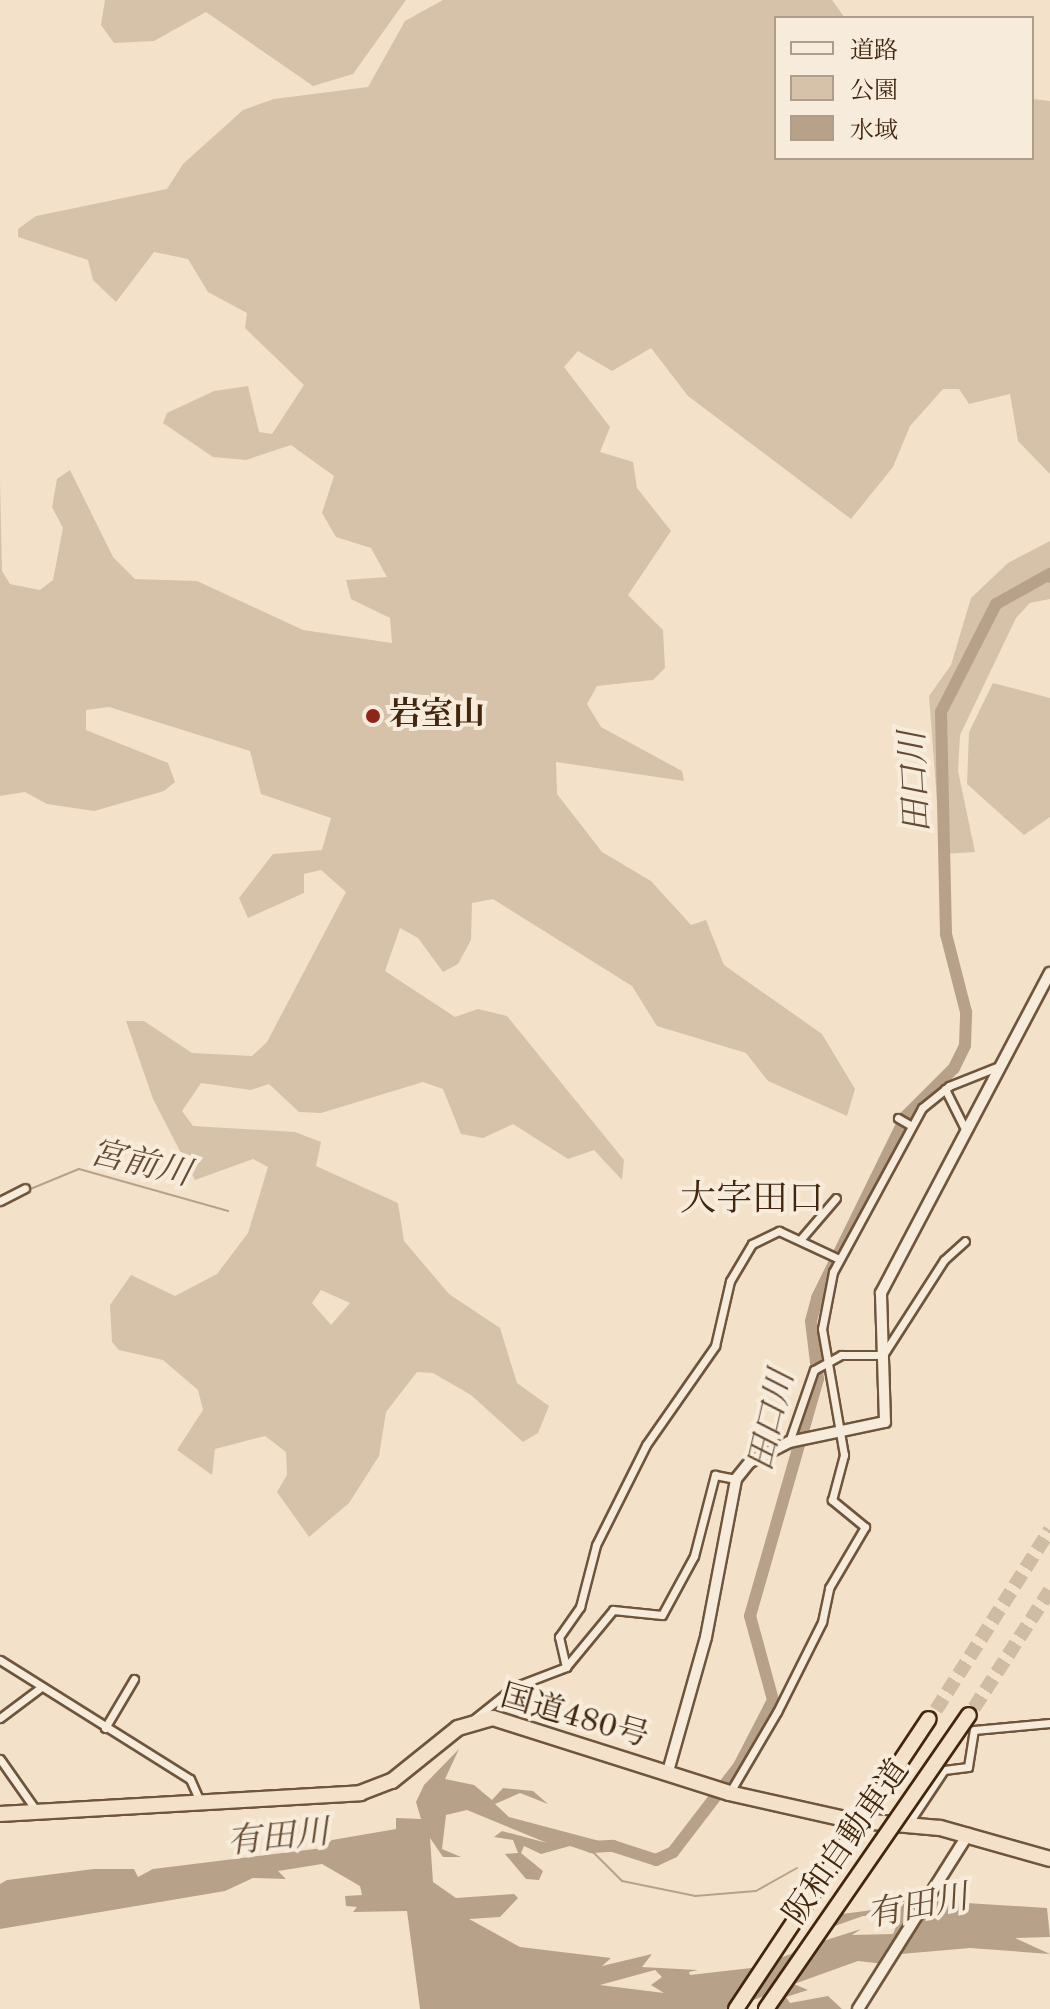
<!DOCTYPE html>
<meta charset="utf-8">
<style>
body{margin:0}
#map{position:relative;width:1050px;height:2009px;overflow:hidden;background:#f3e2c9;font-family:"Old Standard TT","Noto Serif JP",serif}
div>[style]{position:absolute}
[style*='--x']{left:calc(var(--x)*1px);top:calc(var(--y)*1px);width:calc(var(--w)*1px);rotate:calc(var(--a)*1deg)}
.green>*{inset:0;background:#d5c2a9}
.water>*{inset:0;background:#b7a289}
.stream>*{height:2px;margin:-1px;padding:0 1px;transform-origin:1px;border-radius:1px;background:#b7a289}
.river>*{height:12px;margin:-6px;padding:0 6px;transform-origin:6px;border-radius:6px;background:#b7a289}
.highway-tunnel>*{height:14px;margin-top:-7px;transform-origin:0;background:repeating-linear-gradient(90deg,#d0bca3 0 14px,transparent 0 21px)}
.roads{filter:drop-shadow(2px 0 #6e553c) drop-shadow(-2px 0 #6e553c) drop-shadow(0 2px #6e553c) drop-shadow(0 -2px #6e553c)}
.street>*{height:7px;margin:-3.5px;padding:0 3.5px;transform-origin:3.5px;border-radius:3.5px;background:#f7ecdc}
.secondary>*{height:10px;margin:-5px;padding:0 5px;transform-origin:5px;border-radius:5px;background:#f7ecdc}
.highway>*{height:14px;margin:-7px;padding:0 7px;transform-origin:7px;border-radius:7px;background:#f3e2c9}
.bridges{filter:drop-shadow(2px 0 #42260d) drop-shadow(-2px 0 #42260d) drop-shadow(0 2px #42260d) drop-shadow(0 -2px #42260d)}
.highway-bridge>*{height:14px;margin:-7px;padding:0 7px;transform-origin:7px;border-radius:7px;background:#f3e2c9}
.dots>*{width:22px;height:22px;translate:-50% -50%;box-sizing:border-box;border:4px solid #f7ecdc;border-radius:50%}
span{translate:-50% -50%;white-space:nowrap;text-align:center;line-height:1.15;-webkit-text-stroke:8px #f7ecdc;paint-order:stroke}
.poi-label{font-size:32px;color:#42260d;font-weight:700}
.left{translate:0 -50%;text-align:left}
.street-label{font-size:32px;color:#42260d}
.water-label{font-size:34px;color:#654b32;font-style:italic}
.quarter-label{font-size:36px;color:#42260d}
.legend{position:absolute;left:774px;top:16px;width:260px;height:144px;box-sizing:border-box;background:#f7ecdc;border:2px solid #af9d89;margin:0;padding:10px 14px;list-style:none;font-size:24px;color:#42260d}
.legend li{display:flex;align-items:center;gap:16px;height:40px}
.legend b{width:40px;border:2px solid #af9d89}
</style>
<div id="map">
<div class="green">
<div style="clip-path:polygon(105px 0,406px 0,353px 74px,313px 86px,206px 12px,154px 41px,114px 43px,101px 25px)"></div>
<div style="clip-path:polygon(evenodd,443px 0,832px 0,845px 18px,776px 18px,776px 158px,1032px 158px,1032px 65px,1033px 99px,1050px 101px,1050px 474px,1018px 441px,1010px 394px,969px 404px,959px 389px,943px 389px,910px 426px,893px 467px,851px 519px,688px 396px,651px 348px,612px 371px,578px 351px,564px 367px,610px 427px,600px 452px,633px 462px,637px 488px,671px 531px,628px 595px,663px 630px,665px 668px,653px 680px,597px 686px,587px 704px,601px 727px,682px 771px,684px 781px,556px 762px,557px 794px,602px 852px,651px 881px,691px 925px,706px 920px,724px 965px,822px 1034px,855px 1089px,847px 1116px,768px 1081px,746px 1053px,657px 1026px,632px 986px,493px 899px,472px 903px,471px 940px,458px 964px,443px 972px,418px 938px,400px 928px,385px 971px,455px 1017px,478px 1009px,507px 1016px,624px 1160px,622px 1180px,594px 1150px,568px 1159px,513px 1124px,483px 1138px,461px 1134px,443px 1089px,423px 1082px,321px 1113px,299px 1112px,269px 1084px,251px 1090px,201px 1083px,182px 1111px,193px 1126px,295px 1132px,321px 1142px,316px 1166px,398px 1203px,404px 1241px,449px 1294px,500px 1328px,517px 1383px,549px 1406px,538px 1433px,523px 1442px,471px 1395px,433px 1373px,417px 1372px,386px 1412px,379px 1456px,349px 1503px,309px 1537px,277px 1492px,287px 1475px,286px 1452px,265px 1436px,215px 1449px,212px 1475px,177px 1450px,203px 1410px,198px 1390px,163px 1360px,119px 1350px,112px 1342px,110px 1305px,131px 1275px,175px 1296px,217px 1274px,248px 1233px,268px 1167px,253px 1159px,195px 1180px,153px 1099px,126px 1021px,144px 1021px,192px 1053px,252px 1056px,267px 1042px,346px 892px,321px 870px,304px 874px,304px 893px,248px 918px,239px 898px,273px 854px,322px 850px,331px 818px,261px 794px,250px 751px,109px 707px,86px 710px,86px 730px,168px 763px,175px 782px,164px 791px,94px 811px,47px 804px,25px 792px,0 796px,0 479px,2px 571px,10px 584px,40px 590px,53px 580px,63px 528px,52px 507px,57px 479px,70px 470px,113px 557px,135px 579px,197px 581px,303px 630px,392px 643px,390px 618px,351px 599px,346px 580px,387px 577px,371px 548px,336px 537px,322px 513px,334px 476px,291px 445px,246px 460px,213px 457px,163px 423px,167px 413px,214px 391px,248px 386px,259px 432px,272px 434px,304px 385px,245px 328px,247px 313px,208px 292px,188px 259px,154px 252px,116px 302px,93px 280px,88px 260px,18px 237px,18px 229px,36px 216px,167px 189px,183px 164px,243px 110px,274px 99px,368px 87px,405px 21px,443px 0,321px 1290px,350px 1303px,331px 1325px,312px 1303px,321px 1290px)"></div>
<div style="clip-path:polygon(1050px 541px,1050px 599px,1030px 603px,1016px 618px,960px 735px,958px 771px,975px 852px,941px 854px,929px 696px,951px 665px,971px 598px,1008px 563px)"></div>
<div style="clip-path:polygon(993px 683px,1050px 698px,1050px 817px,1024px 835px,967px 784px,969px 732px)"></div>
</div>
<div class="water">
<div style="clip-path:polygon(evenodd,459px 1749px,445px 1779px,474px 1785px,492px 1800px,503px 1788px,533px 1791px,548px 1804px,520px 1793px,495px 1804px,509px 1817px,607px 1843px,594px 1854px,570px 1846px,541px 1854px,524px 1846px,521px 1853px,543px 1871px,539px 1880px,526px 1879px,505px 1854px,518px 1853px,513px 1840px,494px 1837px,502px 1831px,547px 1843px,467px 1810px,446px 1815px,442px 1849px,461px 1857px,443px 1857px,430px 1838px,433px 1882px,456px 1898px,514px 1894px,518px 1898px,500px 1917px,469px 1919px,520px 1947px,611px 1958px,602px 1966px,652px 1954px,642px 1967px,698px 1970px,689px 1972px,690px 1975px,751px 1968px,791px 1954px,834px 1915px,873px 1910px,887px 1898px,1047px 1908px,1050px 1937px,1015px 1938px,1050px 1954px,970px 1948px,901px 1954px,884px 1964px,858px 1961px,794px 1984px,808px 1990px,786px 1997px,790px 2003px,828px 1996px,842px 2009px,776px 2009px,773px 1993px,727px 2009px,420px 2009px,407px 1911px,353px 1912px,357px 1907px,346px 1906px,345px 1896px,362px 1895px,360px 1886px,322px 1864px,278px 1871px,286px 1879px,253px 1878px,225px 1891px,0 1929px,0 1884px,7px 1880px,94px 1869px,134px 1869px,138px 1877px,153px 1869px,323px 1848px,332px 1840px,396px 1829px,396px 1818px,421px 1819px,416px 1802px,424px 1785px,459px 1749px,863px 1916px,900px 1917px,893px 1934px,852px 1935px,861px 1929px,820px 1942px,832px 1927px,863px 1916px,459px 1749px,655px 1970px,662px 1977px,651px 1985px,664px 1993px,600px 1985px,655px 1970px)"></div>
</div>
<div class="stream">
<div style="--x:1043;--y:577;--w:9;--a:36"></div>
<div style="--x:28;--y:1190;--w:55;--a:-22.4"></div>
<div style="--x:79;--y:1169;--w:155;--a:15.7"></div>
<div style="--x:594;--y:1853;--w:40;--a:45"></div>
<div style="--x:622;--y:1881;--w:75;--a:11.6"></div>
<div style="--x:695;--y:1896;--w:61;--a:-4.7"></div>
<div style="--x:756;--y:1891;--w:47;--a:-29.3"></div>
</div>
<div class="river">
<div style="--x:591;--y:1847;--w:22;--a:-3"></div>
<div style="--x:613;--y:1846;--w:45;--a:18"></div>
<div style="--x:656;--y:1860;--w:19;--a:-25"></div>
<div style="--x:673;--y:1852;--w:108;--a:-52.5"></div>
<div style="--x:739;--y:1766;--w:74;--a:-62.7"></div>
<div style="--x:773;--y:1700;--w:87;--a:-105.3"></div>
<div style="--x:750;--y:1616;--w:247;--a:-74"></div>
<div style="--x:818;--y:1379;--w:58;--a:-96.9"></div>
<div style="--x:811;--y:1321;--w:24;--a:-75"></div>
<div style="--x:817;--y:1298;--w:203;--a:-63.9"></div>
<div style="--x:906;--y:1116;--w:68;--a:-45"></div>
<div style="--x:954;--y:1068;--w:25;--a:-64"></div>
<div style="--x:965;--y:1045;--w:33;--a:-88"></div>
<div style="--x:966;--y:1012;--w:81;--a:-104.4"></div>
<div style="--x:946;--y:934;--w:222;--a:-91.3"></div>
<div style="--x:941;--y:712;--w:121;--a:-63"></div>
<div style="--x:996;--y:604;--w:62;--a:-29.1"></div>
</div>
<div class="highway-tunnel">
<div style="--x:974;--y:1708;--w:140;--a:-57.2"></div>
<div style="--x:936;--y:1710;--w:213;--a:-57.7"></div>
</div>
<div class="roads">
<div class="street">
<div style="--x:945;--y:1089;--w:45;--a:63.4"></div>
<div style="--x:898;--y:1118;--w:14;--a:30"></div>
<div style="--x:0;--y:1201;--w:28;--a:-27"></div>
<div style="--x:800;--y:1240;--w:55;--a:-49.4"></div>
<div style="--x:789;--y:1442;--w:76;--a:-70.9"></div>
<div style="--x:814;--y:1370;--w:31;--a:-29"></div>
<div style="--x:841;--y:1355;--w:42;--a:0"></div>
<div style="--x:883;--y:1355;--w:113;--a:-57.3"></div>
<div style="--x:944;--y:1260;--w:28;--a:-42"></div>
<div style="--x:0;--y:1660;--w:224;--a:32.1"></div>
<div style="--x:190;--y:1779;--w:27;--a:66"></div>
<div style="--x:566;--y:1667;--w:31;--a:-103"></div>
<div style="--x:559;--y:1637;--w:37;--a:-55"></div>
<div style="--x:580;--y:1607;--w:64;--a:-75.5"></div>
<div style="--x:596;--y:1545;--w:112;--a:-63.4"></div>
<div style="--x:646;--y:1445;--w:121;--a:-55.1"></div>
<div style="--x:715;--y:1346;--w:67;--a:-77"></div>
<div style="--x:730;--y:1281;--w:43;--a:-59.3"></div>
<div style="--x:752;--y:1244;--w:30;--a:-26"></div>
<div style="--x:779;--y:1231;--w:66;--a:25"></div>
<div style="--x:0;--y:1718;--w:50;--a:-36.9"></div>
<div style="--x:474;--y:1719;--w:51;--a:-38.7"></div>
<div style="--x:514;--y:1687;--w:56;--a:-21"></div>
<div style="--x:566;--y:1667;--w:74;--a:-50.5"></div>
<div style="--x:613;--y:1610;--w:49;--a:5.8"></div>
<div style="--x:662;--y:1615;--w:67;--a:-61.5"></div>
<div style="--x:694;--y:1556;--w:84;--a:-75.5"></div>
<div style="--x:715;--y:1475;--w:21;--a:11"></div>
<div style="--x:105;--y:1728;--w:57;--a:-59.4"></div>
<div style="--x:0;--y:1759;--w:66;--a:54.9"></div>
<div style="--x:730;--y:1792;--w:93;--a:-59.6"></div>
<div style="--x:777;--y:1712;--w:101;--a:-63.4"></div>
<div style="--x:822;--y:1622;--w:35;--a:-78"></div>
<div style="--x:829;--y:1588;--w:71;--a:-59.5"></div>
<div style="--x:865;--y:1527;--w:43;--a:-140.7"></div>
<div style="--x:832;--y:1500;--w:47;--a:-75.1"></div>
<div style="--x:844;--y:1455;--w:128;--a:-99.9"></div>
<div style="--x:822;--y:1329;--w:58;--a:-79.1"></div>
<div style="--x:833;--y:1272;--w:187;--a:-61.5"></div>
<div style="--x:922;--y:1108;--w:35;--a:-39"></div>
<div style="--x:949;--y:1086;--w:54;--a:-21.8"></div>
<div style="--x:908;--y:1824;--w:65;--a:-56.3"></div>
<div style="--x:944;--y:1770;--w:24;--a:-7"></div>
<div style="--x:968;--y:1767;--w:37;--a:-81"></div>
<div style="--x:974;--y:1730;--w:76;--a:-5.3"></div>
</div>
<div class="secondary">
<div style="--x:667;--y:1775;--w:143;--a:-74.2"></div>
<div style="--x:706;--y:1637;--w:161;--a:-79.2"></div>
<div style="--x:736;--y:1479;--w:22;--a:-51"></div>
<div style="--x:750;--y:1462;--w:44;--a:-27.1"></div>
<div style="--x:789;--y:1442;--w:98;--a:-11.8"></div>
<div style="--x:885;--y:1422;--w:129;--a:-91.8"></div>
<div style="--x:881;--y:1293;--w:362;--a:-62.2"></div>
<div style="--x:858;--y:2009;--w:207;--a:-57.8"></div>
</div>
<div class="highway">
<div style="--x:0;--y:1814;--w:361;--a:-3.3"></div>
<div style="--x:360;--y:1793;--w:34;--a:-21"></div>
<div style="--x:392;--y:1781;--w:85;--a:-38.8"></div>
<div style="--x:458;--y:1728;--w:36;--a:-16"></div>
<div style="--x:493;--y:1718;--w:248;--a:17.6"></div>
<div style="--x:729;--y:1793;--w:124;--a:12.6"></div>
<div style="--x:850;--y:1820;--w:90;--a:5.1"></div>
<div style="--x:940;--y:1828;--w:114;--a:15.7"></div>
</div>
</div>
<div class="bridges">
<div class="highway-bridge">
<div style="--x:736;--y:2009;--w:348;--a:-56.4"></div>
<div style="--x:766;--y:2009;--w:357;--a:-55.4"></div>
</div>
</div>
<div class="dots">
<div style="left:373px;top:716px;background:#8f2418"></div>
</div>
<div class="poi-label">
<span class="left" style="left:389px;top:716px">岩室山</span>
</div>
<div class="street-label">
<span style="left:574px;top:1718px;rotate:16deg">国道480号</span>
<span style="left:848px;top:1843px;rotate:-55deg">阪和自動車道</span>
</div>
<div class="water-label">
<span style="left:917px;top:782px;rotate:-93deg">田口川</span>
<span style="left:140px;top:1165px;rotate:13deg">宮前川</span>
<span style="left:773px;top:1421px;rotate:-77deg">田口川</span>
<span style="left:278px;top:1839px;rotate:-6deg">有田川</span>
<span style="left:918px;top:1908px;rotate:-11deg">有田川</span>
</div>
<div class="quarter-label">
<span style="left:752px;top:1202px">大字田口</span>
</div>
<ul class="legend">
<li><b style="height:10px;background:#f7ecdc"></b>道路</li>
<li><b style="height:22px;background:#d5c2a9"></b>公園</li>
<li><b style="height:22px;background:#b7a289"></b>水域</li>
</ul>
</div>
